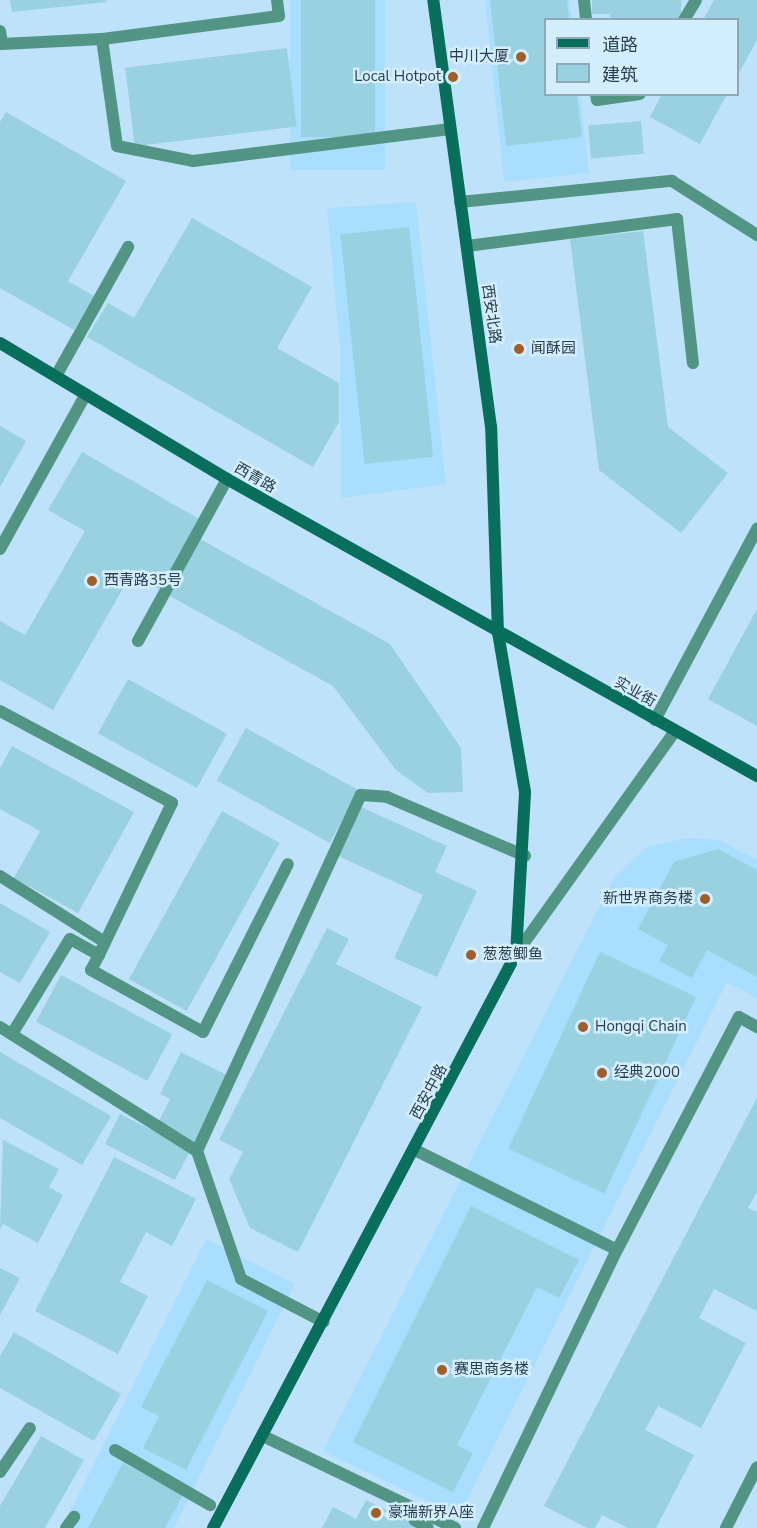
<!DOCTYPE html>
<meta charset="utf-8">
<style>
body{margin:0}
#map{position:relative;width:757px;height:1528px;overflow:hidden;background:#bee2f9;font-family:"Nunito Sans","Noto Sans SC",sans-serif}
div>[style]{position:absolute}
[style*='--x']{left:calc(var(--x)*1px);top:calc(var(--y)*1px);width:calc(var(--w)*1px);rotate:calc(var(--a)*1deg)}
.built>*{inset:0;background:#a9deff;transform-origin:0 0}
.building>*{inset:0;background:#99d1e0;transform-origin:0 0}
.lane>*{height:12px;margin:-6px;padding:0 6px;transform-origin:6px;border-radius:6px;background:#539585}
.street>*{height:12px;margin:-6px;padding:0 6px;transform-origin:6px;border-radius:6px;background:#539585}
.secondary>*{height:12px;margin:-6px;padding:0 6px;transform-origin:6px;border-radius:6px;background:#096e5c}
.dots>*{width:16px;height:16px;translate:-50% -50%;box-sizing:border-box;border:3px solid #d3eeff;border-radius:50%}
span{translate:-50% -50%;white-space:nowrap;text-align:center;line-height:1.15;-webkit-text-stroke:5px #d3eeff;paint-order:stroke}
.poi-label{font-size:15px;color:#2c3e49}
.right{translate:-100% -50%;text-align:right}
.left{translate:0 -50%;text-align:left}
.street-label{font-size:15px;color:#2c3e49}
.legend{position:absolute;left:544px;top:18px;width:195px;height:78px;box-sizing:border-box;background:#d3eeff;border:2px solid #90a8b6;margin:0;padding:8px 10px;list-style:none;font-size:18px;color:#2c3e49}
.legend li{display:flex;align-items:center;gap:12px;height:30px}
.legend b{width:30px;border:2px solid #90a8b6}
</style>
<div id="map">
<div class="built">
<div style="left:290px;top:0;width:95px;height:170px"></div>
<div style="clip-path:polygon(485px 0,569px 0,572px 19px,546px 20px,546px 94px,580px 95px,589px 173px,504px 182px)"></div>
<div style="clip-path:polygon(416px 202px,446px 484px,341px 498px,340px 349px,327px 208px)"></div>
<div style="clip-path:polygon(687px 838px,719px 840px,757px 860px,757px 998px,727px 982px,459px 1516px,323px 1451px,614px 878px,647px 847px)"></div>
<div style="clip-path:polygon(206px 1239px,295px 1284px,174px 1528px,62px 1528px)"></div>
</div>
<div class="building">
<div style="clip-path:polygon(10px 0,107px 0,107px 2px,12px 12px)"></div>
<div style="left:301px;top:0;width:74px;height:137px"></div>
<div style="clip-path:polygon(490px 0,567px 0,569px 20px,546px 20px,546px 94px,577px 94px,582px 137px,506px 146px)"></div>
<div style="clip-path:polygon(592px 0,681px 0,681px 20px,610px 20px,610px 14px,592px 14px)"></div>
<div style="clip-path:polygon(714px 0,757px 0,757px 40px,738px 75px,738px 20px,703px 20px)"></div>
<div style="left:287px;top:48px;width:79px;height:163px;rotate:83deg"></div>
<div style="clip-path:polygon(662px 94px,727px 94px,700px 144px,650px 117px)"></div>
<div style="clip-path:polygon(6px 112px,126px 181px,68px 281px,94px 296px,74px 330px,0 288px,0 122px)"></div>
<div style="left:641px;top:121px;width:33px;height:53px;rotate:85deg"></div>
<div style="clip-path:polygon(192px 218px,312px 287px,277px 348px,339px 383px,339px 422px,313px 467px,87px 337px,108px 303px,134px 318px)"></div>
<div style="left:409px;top:227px;width:231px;height:69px;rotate:84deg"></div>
<div style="clip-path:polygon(643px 231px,668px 427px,728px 473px,681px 533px,599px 470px,570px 239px)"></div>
<div style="clip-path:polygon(0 426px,26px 441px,0 487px)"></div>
<div style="clip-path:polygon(82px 452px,201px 520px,160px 589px,132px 573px,53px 710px,0 680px,0 621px,25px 635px,85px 531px,48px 510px)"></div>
<div style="clip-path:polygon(200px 539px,390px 644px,461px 748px,463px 792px,428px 793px,396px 770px,333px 686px,168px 595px)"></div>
<div style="clip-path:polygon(757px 609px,757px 726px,708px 699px)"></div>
<div style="left:128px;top:679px;width:113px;height:62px;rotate:29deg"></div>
<div style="left:246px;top:728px;width:129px;height:60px;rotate:29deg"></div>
<div style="clip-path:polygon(12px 746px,134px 812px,78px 913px,14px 878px,40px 831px,0 809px,0 768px)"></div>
<div style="clip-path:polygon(359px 806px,447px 846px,435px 872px,477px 891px,437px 977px,394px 958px,423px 895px,336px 855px)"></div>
<div style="left:222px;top:811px;width:66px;height:192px;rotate:29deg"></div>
<div style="clip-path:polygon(718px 849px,757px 870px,757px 977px,707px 950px,692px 978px,659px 961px,668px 945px,638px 929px,674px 862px)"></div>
<div style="clip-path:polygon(0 903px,50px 932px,20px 983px,0 972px)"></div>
<div style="clip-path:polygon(327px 928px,349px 939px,336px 964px,422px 1007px,298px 1252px,250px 1228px,229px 1179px,243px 1152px,219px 1140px)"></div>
<div style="left:600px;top:952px;width:106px;height:217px;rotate:25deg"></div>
<div style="left:61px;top:975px;width:126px;height:53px;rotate:28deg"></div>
<div style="clip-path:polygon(0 1052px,111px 1116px,82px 1165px,0 1118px)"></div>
<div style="clip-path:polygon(181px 1052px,229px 1076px,175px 1180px,105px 1144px,120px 1114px,154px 1131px,170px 1099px,160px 1094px)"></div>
<div style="clip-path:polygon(757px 1098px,757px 1192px,748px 1208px,757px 1212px,757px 1311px,714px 1289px,699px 1318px,746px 1343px,701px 1428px,658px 1406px,645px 1430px,694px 1455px,656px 1528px,628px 1528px,602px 1515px,595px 1528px,587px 1528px,544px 1506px)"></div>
<div style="clip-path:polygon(3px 1140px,59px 1169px,49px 1187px,63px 1195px,38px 1243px,3px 1224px,0 1229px)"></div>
<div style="clip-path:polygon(114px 1157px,196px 1199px,172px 1246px,146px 1232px,120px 1282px,148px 1296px,118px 1354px,35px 1311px)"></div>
<div style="clip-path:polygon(471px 1206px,579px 1260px,559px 1298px,537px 1287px,457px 1445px,473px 1453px,453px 1492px,353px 1442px)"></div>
<div style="clip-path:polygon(0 1268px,20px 1278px,0 1315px)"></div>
<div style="clip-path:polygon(207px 1280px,268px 1311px,186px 1470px,143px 1448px,159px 1416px,141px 1407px)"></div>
<div style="clip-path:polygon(14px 1332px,121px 1394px,94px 1441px,0 1388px,0 1356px)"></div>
<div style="clip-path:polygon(41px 1436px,84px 1460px,45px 1528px,0 1528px,0 1506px)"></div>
<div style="clip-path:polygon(123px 1463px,183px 1495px,165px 1528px,88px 1528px)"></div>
<div style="clip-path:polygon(366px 1500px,423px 1528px,322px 1528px,333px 1507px,356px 1519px)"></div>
</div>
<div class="lane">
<div style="--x:277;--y:0;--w:16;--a:83"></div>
<div style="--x:279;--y:16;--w:178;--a:172.6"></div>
<div style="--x:102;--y:39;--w:108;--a:82"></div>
<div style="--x:117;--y:146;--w:77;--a:11.2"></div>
<div style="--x:193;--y:161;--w:259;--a:-7.1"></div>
<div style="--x:584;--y:0;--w:20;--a:84"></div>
<div style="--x:684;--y:20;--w:23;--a:-59"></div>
<div style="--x:0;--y:31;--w:13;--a:81"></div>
<div style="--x:2;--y:44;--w:100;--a:-2.9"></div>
<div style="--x:596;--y:94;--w:6;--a:81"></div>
<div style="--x:597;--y:100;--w:43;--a:-7.9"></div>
<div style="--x:460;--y:202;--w:213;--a:-5.7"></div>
<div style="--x:672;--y:181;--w:101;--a:32.4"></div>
<div style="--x:467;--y:246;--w:212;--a:-7.3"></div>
<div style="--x:677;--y:219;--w:145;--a:83.7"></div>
<div style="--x:56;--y:376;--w:148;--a:-60.8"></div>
<div style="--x:0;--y:549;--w:177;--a:-61"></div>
<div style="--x:138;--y:641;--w:185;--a:-61.2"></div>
<div style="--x:0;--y:711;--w:195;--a:28.1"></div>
<div style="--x:172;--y:803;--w:169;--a:115.7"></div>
<div style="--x:99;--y:955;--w:33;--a:-151"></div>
<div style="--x:70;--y:939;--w:111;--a:121.4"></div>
<div style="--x:655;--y:720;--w:217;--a:-61.9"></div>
<div style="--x:0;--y:876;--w:124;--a:32.2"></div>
<div style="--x:99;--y:955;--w:17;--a:118"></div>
<div style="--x:91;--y:970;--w:128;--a:29"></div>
<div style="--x:203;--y:1032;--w:188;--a:-63.2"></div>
<div style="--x:0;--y:1027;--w:233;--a:32.2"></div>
<div style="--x:197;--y:1151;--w:135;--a:71"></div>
<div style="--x:241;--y:1279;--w:93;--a:27.4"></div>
<div style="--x:415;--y:1150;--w:225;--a:26.3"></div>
<div style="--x:197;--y:1151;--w:392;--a:-65.3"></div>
<div style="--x:361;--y:795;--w:26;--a:4"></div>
<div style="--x:387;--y:797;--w:150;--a:23.1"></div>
<div style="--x:263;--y:1436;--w:213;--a:25.6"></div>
<div style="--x:115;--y:1450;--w:110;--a:30.1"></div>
<div style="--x:0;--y:1472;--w:53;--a:-55.7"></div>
<div style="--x:421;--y:1509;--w:13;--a:119"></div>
<div style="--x:415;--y:1520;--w:15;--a:32"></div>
<div style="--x:66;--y:1528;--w:14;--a:-54"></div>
<div style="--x:483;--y:1528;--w:309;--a:-64.3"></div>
<div style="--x:617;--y:1250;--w:263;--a:-62.4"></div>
<div style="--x:739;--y:1017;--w:21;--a:29"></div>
<div style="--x:726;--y:1528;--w:68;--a:-63.1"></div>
</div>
<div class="street">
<div style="--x:516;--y:954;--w:274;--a:-54.5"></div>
</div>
<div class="secondary">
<div style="--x:0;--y:343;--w:265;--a:30.9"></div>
<div style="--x:227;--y:479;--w:608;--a:29.27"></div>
<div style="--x:213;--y:1528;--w:649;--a:-62.17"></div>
<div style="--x:516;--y:954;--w:162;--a:-86.8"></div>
<div style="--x:525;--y:792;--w:161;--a:-99.6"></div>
<div style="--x:498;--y:633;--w:206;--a:-91.9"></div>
<div style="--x:491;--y:427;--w:431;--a:-97.7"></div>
</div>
<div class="dots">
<div style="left:521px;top:57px;background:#a05e2b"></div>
<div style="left:453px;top:77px;background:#a05e2b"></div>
<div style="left:519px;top:349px;background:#a05e2b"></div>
<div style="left:92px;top:581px;background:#a05e2b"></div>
<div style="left:705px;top:899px;background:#a05e2b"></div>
<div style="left:471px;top:955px;background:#a05e2b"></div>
<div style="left:583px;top:1027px;background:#a05e2b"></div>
<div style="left:602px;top:1073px;background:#a05e2b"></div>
<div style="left:442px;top:1370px;background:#a05e2b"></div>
<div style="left:376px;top:1513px;background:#a05e2b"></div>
</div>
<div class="poi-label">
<span class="right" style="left:509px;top:57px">中川大厦</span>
<span class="right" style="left:441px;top:77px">Local Hotpot</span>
<span class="left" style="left:531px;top:349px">闻酥园</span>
<span class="left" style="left:104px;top:581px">西青路35号</span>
<span class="right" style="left:693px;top:899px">新世界商务楼</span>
<span class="left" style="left:483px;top:955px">葱葱鲫鱼</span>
<span class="left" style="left:595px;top:1027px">Hongqi Chain</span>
<span class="left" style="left:614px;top:1073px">经典2000</span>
<span class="left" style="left:454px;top:1370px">赛思商务楼</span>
<span class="left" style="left:388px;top:1513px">豪瑞新界A座</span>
</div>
<div class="street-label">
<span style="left:491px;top:314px;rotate:82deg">西安北路</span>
<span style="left:255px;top:478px;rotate:30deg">西青路</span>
<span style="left:635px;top:692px;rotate:29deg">实业街</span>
<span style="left:429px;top:1092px;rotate:-62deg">西安中路</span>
</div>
<ul class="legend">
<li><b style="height:8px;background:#096e5c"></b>道路</li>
<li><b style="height:16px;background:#99d1e0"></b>建筑</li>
</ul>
</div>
